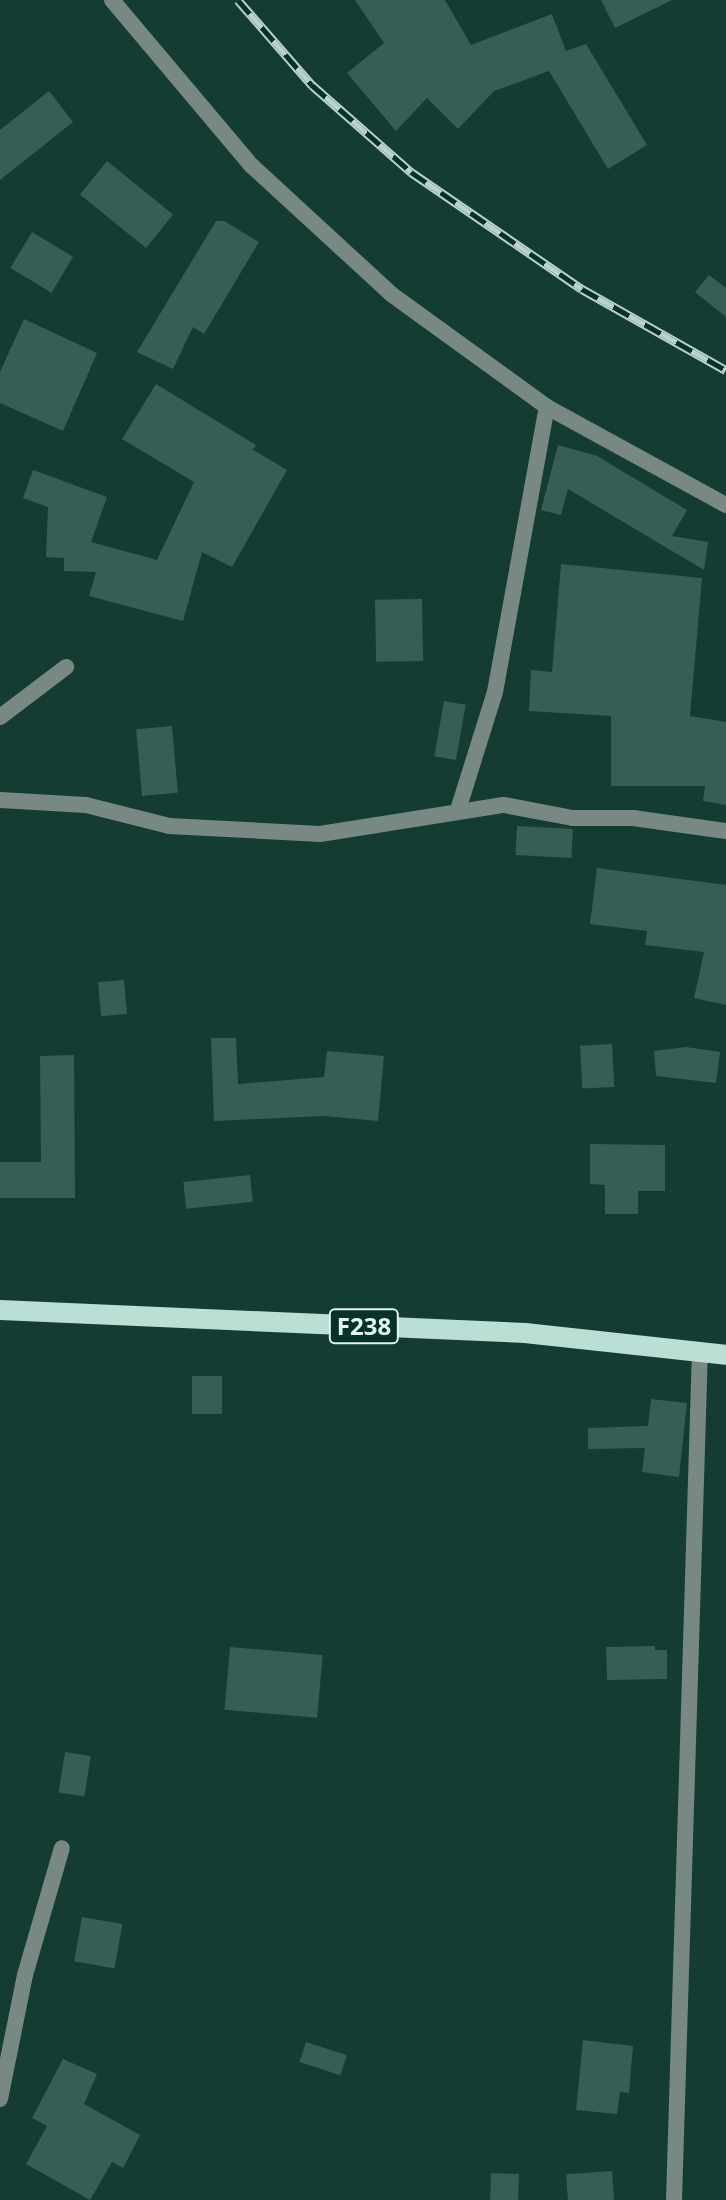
<!DOCTYPE html>
<style>
body{margin:0}
#map{position:relative;width:726px;height:2200px;overflow:hidden;background:#143c33;font-family:"Noto Sans",sans-serif}
div>[style]{position:absolute}
[style*='--x']{left:calc(var(--x)*1px);top:calc(var(--y)*1px);width:calc(var(--w)*1px);rotate:calc(var(--a)*1deg)}
.building>*{inset:0;background:#375e54;transform-origin:0 0}
.street>*{height:16px;margin:-8px;padding:0 8px;transform-origin:8px;border-radius:8px;background:#788984}
.primary>*{height:20px;margin:-10px;padding:0 10px;transform-origin:10px;border-radius:10px;background:#bbdfd5}
.rail>*{height:9px;margin-top:-4.5px;transform-origin:0;background:repeating-linear-gradient(90deg,#083129 0 18px,#b9d2cb 0 36px);box-sizing:border-box;border-block:2px solid #b9d2cb}
span{translate:-50% -50%;white-space:nowrap;text-align:center;line-height:1.15;-webkit-text-stroke:7px #083129;paint-order:stroke}
.shield-label span{padding:2px 6px;background:#083129;border:2px solid;border-radius:6px;-webkit-text-stroke-width:0}
.shield-label{font-size:24px;color:#e1f6f0;font-weight:700}
</style>
<div id="map">
<div class="building">
<div style="clip-path:polygon(355px 0,445px 0,471px 45px,552px 14px,566px 51px,586px 44px,647px 145px,608px 169px,549px 71px,494px 91px,458px 129px,427px 98px,396px 131px,347px 73px,384px 43px)"></div>
<div style="clip-path:polygon(601px 0,672px 0,615px 28px)"></div>
<div style="clip-path:polygon(49px 91px,73px 122px,0 180px,0 130px)"></div>
<div style="left:107px;top:161px;width:85px;height:43px;rotate:39deg"></div>
<div style="clip-path:polygon(216px 221px,224px 221px,259px 242px,204px 334px,193px 327px,173px 369px,137px 352px)"></div>
<div style="left:32px;top:232px;width:48px;height:42px;rotate:31deg"></div>
<div style="clip-path:polygon(709px 275px,726px 288px,726px 317px,695px 292px)"></div>
<div style="clip-path:polygon(24px 319px,97px 353px,63px 431px,0 403px,0 372px)"></div>
<div style="clip-path:polygon(156px 384px,256px 445px,253px 450px,287px 470px,232px 567px,202px 552px,183px 621px,89px 596px,96px 572px,64px 571px,64px 558px,46px 557px,48px 507px,23px 498px,33px 470px,107px 497px,91px 542px,157px 560px,194px 482px,122px 439px)"></div>
<div style="clip-path:polygon(558px 445px,597px 456px,687px 510px,672px 536px,708px 542px,704px 570px,568px 489px,561px 515px,541px 510px)"></div>
<div style="clip-path:polygon(561px 564px,702px 578px,690px 716px,726px 722px,726px 805px,703px 801px,705px 786px,611px 786px,611px 716px,529px 711px,531px 670px,552px 672px)"></div>
<div style="left:422px;top:599px;width:62px;height:47px;rotate:89deg"></div>
<div style="left:444px;top:701px;width:22px;height:56px;rotate:10deg"></div>
<div style="left:172px;top:726px;width:67px;height:36px;rotate:85deg"></div>
<div style="left:517px;top:826px;width:56px;height:29px;rotate:3deg"></div>
<div style="clip-path:polygon(597px 868px,726px 885px,726px 1005px,694px 998px,704px 952px,645px 945px,647px 931px,590px 924px)"></div>
<div style="left:124px;top:980px;width:34px;height:26px;rotate:85deg"></div>
<div style="clip-path:polygon(211px 1038px,236px 1038px,238px 1084px,324px 1077px,327px 1051px,384px 1056px,378px 1121px,324px 1116px,214px 1121px)"></div>
<div style="left:612px;top:1044px;width:43px;height:32px;rotate:87deg"></div>
<div style="clip-path:polygon(686px 1047px,720px 1052px,716px 1083px,656px 1076px,654px 1051px)"></div>
<div style="clip-path:polygon(74px 1055px,75px 1198px,0 1198px,0 1162px,41px 1162px,40px 1056px)"></div>
<div style="clip-path:polygon(590px 1144px,665px 1145px,665px 1191px,638px 1191px,638px 1214px,605px 1214px,605px 1185px,590px 1184px)"></div>
<div style="left:250px;top:1175px;width:27px;height:67px;rotate:84deg"></div>
<div style="left:222px;top:1376px;width:38px;height:30px;rotate:90deg"></div>
<div style="clip-path:polygon(651px 1399px,687px 1403px,679px 1477px,642px 1472px,645px 1448px,588px 1449px,588px 1428px,648px 1426px)"></div>
<div style="clip-path:polygon(655px 1646px,655px 1650px,667px 1650px,667px 1679px,607px 1680px,606px 1647px)"></div>
<div style="left:230px;top:1647px;width:93px;height:63px;rotate:5deg"></div>
<div style="left:65px;top:1752px;width:26px;height:41px;rotate:9deg"></div>
<div style="left:82px;top:1917px;width:41px;height:45px;rotate:10deg"></div>
<div style="clip-path:polygon(583px 2040px,633px 2046px,629px 2093px,620px 2092px,617px 2114px,576px 2110px)"></div>
<div style="left:306px;top:2042px;width:43px;height:21px;rotate:18deg"></div>
<div style="clip-path:polygon(63px 2059px,97px 2074px,84px 2104px,140px 2135px,123px 2168px,112px 2162px,90px 2200px,26px 2164px,47px 2126px,32px 2118px)"></div>
<div style="left:612px;top:2171px;width:29px;height:46px;rotate:86deg"></div>
<div style="left:491px;top:2173px;width:28px;height:27px;rotate:2deg"></div>
</div>
<div class="street">
<div style="--x:112;--y:0;--w:217;--a:49.9"></div>
<div style="--x:252;--y:166;--w:189;--a:42.6"></div>
<div style="--x:391;--y:294;--w:193;--a:35.9"></div>
<div style="--x:547;--y:407;--w:204;--a:28.7"></div>
<div style="--x:0;--y:717;--w:83;--a:-37.1"></div>
<div style="--x:0;--y:800;--w:86;--a:3.3"></div>
<div style="--x:86;--y:805;--w:86;--a:14.2"></div>
<div style="--x:169;--y:826;--w:151;--a:3"></div>
<div style="--x:320;--y:834;--w:186;--a:-9"></div>
<div style="--x:504;--y:805;--w:70;--a:10.7"></div>
<div style="--x:573;--y:818;--w:60;--a:0"></div>
<div style="--x:633;--y:818;--w:94;--a:8"></div>
<div style="--x:458;--y:810;--w:124;--a:-72.6"></div>
<div style="--x:495;--y:692;--w:290;--a:-79.7"></div>
<div style="--x:0;--y:2099;--w:126;--a:-78.6"></div>
<div style="--x:25;--y:1975;--w:132;--a:-73.8"></div>
<div style="--x:674;--y:2200;--w:850;--a:-88.25"></div>
</div>
<div class="primary">
<div style="--x:0;--y:1310;--w:526;--a:2.51"></div>
<div style="--x:525;--y:1333;--w:202;--a:6.2"></div>
</div>
<div class="rail">
<div style="--x:238;--y:0;--w:113;--a:49"></div>
<div style="--x:312;--y:85;--w:132;--a:41.3"></div>
<div style="--x:411;--y:172;--w:207;--a:34.4"></div>
<div style="--x:582;--y:289;--w:165;--a:29.4"></div>
</div>
<div class="shield-label">
<span style="left:364px;top:1326px">F238</span>
</div>
</div>
